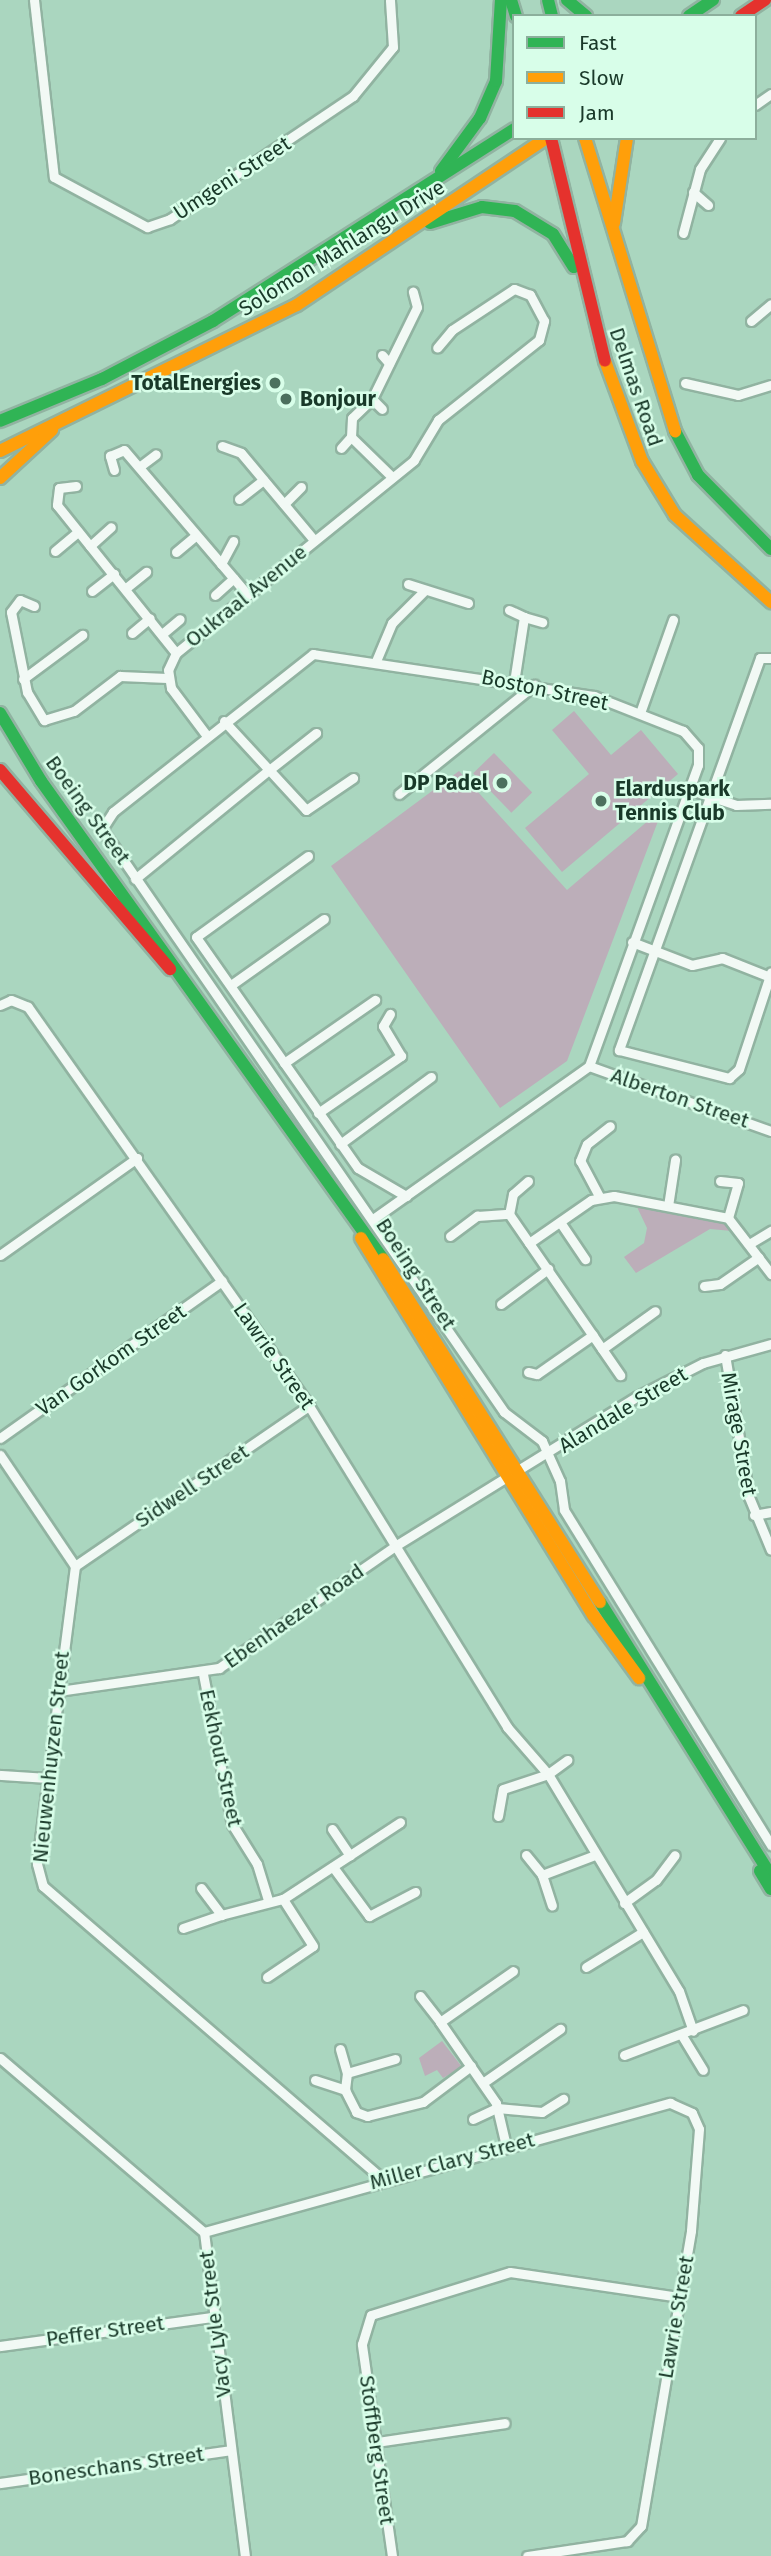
<!DOCTYPE html>
<style>
body{margin:0}
#map{position:relative;width:771px;height:2556px;overflow:hidden;background:#aad6bf;font-family:"Fira Sans",sans-serif}
div>[style]{position:absolute}
[style*='--x']{left:calc(var(--x)*1px);top:calc(var(--y)*1px);width:calc(var(--w)*1px);rotate:calc(var(--a)*1deg)}
.green>*{inset:0;background:#bcaeb9;transform-origin:0 0}
.roads{filter:drop-shadow(2px 0 #91b3a1) drop-shadow(-2px 0 #91b3a1) drop-shadow(0 2px #91b3a1) drop-shadow(0 -2px #91b3a1)}
.street>*{height:9px;margin:-4.5px;padding:0 4.5px;transform-origin:4.5px;border-radius:4.5px;background:#f2f9f5}
.fast>*{height:12px;margin:-6px;padding:0 6px;transform-origin:6px;border-radius:6px;background:#30b455}
.slow>*{height:12px;margin:-6px;padding:0 6px;transform-origin:6px;border-radius:6px;background:#ff9f0a}
.jam>*{height:12px;margin:-6px;padding:0 6px;transform-origin:6px;border-radius:6px;background:#e5322d}
.dots>*{width:19px;height:19px;translate:-50% -50%;box-sizing:border-box;border:4px solid #d8fee9;border-radius:50%}
span{translate:-50% -50%;white-space:nowrap;text-align:center;line-height:1.15;-webkit-text-stroke:5px #d8fee9;paint-order:stroke}
.street-label{font-size:21px;color:#193929}
.poi-label{font-size:21px;color:#193929;font-weight:700}
.right{translate:-100% -50%;text-align:right}
.left{translate:0 -50%;text-align:left}
.legend{position:absolute;left:512px;top:14px;width:245px;height:126px;box-sizing:border-box;background:#d8fee9;border:2px solid #8caf9c;margin:0;padding:9px 12px;list-style:none;font-size:21px;color:#193929}
.legend li{display:flex;align-items:center;gap:14px;height:35px}
.legend b{width:35px;border:2px solid #8caf9c}
</style>
<div id="map">
<div class="green">
<div style="clip-path:polygon(574px 711px,611px 755px,641px 730px,678px 774px,562px 872px,525px 828px,589px 774px,552px 730px)"></div>
<div style="left:494px;top:753px;width:55px;height:29px;rotate:46deg"></div>
<div style="clip-path:polygon(459px 771px,567px 890px,663px 808px,567px 1061px,500px 1108px,331px 866px)"></div>
<div style="clip-path:polygon(637px 1207px,726px 1224px,732px 1231px,710px 1229px,636px 1273px,624px 1257px,644px 1243px,647px 1228px)"></div>
<div style="clip-path:polygon(442px 2041px,462px 2067px,443px 2078px,437px 2070px,425px 2076px,419px 2058px)"></div>
</div>
<div class="roads">
<div class="street">
<div style="--x:34;--y:0;--w:178;--a:83.6"></div>
<div style="--x:54;--y:177;--w:106;--a:28.3"></div>
<div style="--x:147;--y:227;--w:24;--a:-19"></div>
<div style="--x:170;--y:219;--w:220;--a:-33.9"></div>
<div style="--x:353;--y:96;--w:63;--a:-50.8"></div>
<div style="--x:393;--y:47;--w:47;--a:-93.7"></div>
<div style="--x:755;--y:105;--w:19;--a:-35"></div>
<div style="--x:693;--y:192;--w:20;--a:41"></div>
<div style="--x:683;--y:233;--w:66;--a:-75.1"></div>
<div style="--x:700;--y:169;--w:37;--a:-57"></div>
<div style="--x:751;--y:321;--w:26;--a:-40"></div>
<div style="--x:382;--y:355;--w:11;--a:49"></div>
<div style="--x:685;--y:383;--w:54;--a:12.8"></div>
<div style="--x:738;--y:395;--w:34;--a:-17"></div>
<div style="--x:372;--y:399;--w:14;--a:45"></div>
<div style="--x:222;--y:446;--w:20;--a:20"></div>
<div style="--x:241;--y:453;--w:114;--a:50"></div>
<div style="--x:341;--y:448;--w:15;--a:-48"></div>
<div style="--x:139;--y:467;--w:21;--a:-37"></div>
<div style="--x:114;--y:470;--w:15;--a:-106"></div>
<div style="--x:110;--y:456;--w:15;--a:-23"></div>
<div style="--x:124;--y:450;--w:189;--a:49.5"></div>
<div style="--x:391;--y:476;--w:56;--a:-135.7"></div>
<div style="--x:351;--y:437;--w:19;--a:-87"></div>
<div style="--x:352;--y:418;--w:28;--a:-44"></div>
<div style="--x:372;--y:399;--w:102;--a:-63.9"></div>
<div style="--x:417;--y:307;--w:16;--a:-105"></div>
<div style="--x:76;--y:486;--w:17;--a:173"></div>
<div style="--x:59;--y:488;--w:17;--a:97"></div>
<div style="--x:57;--y:505;--w:190;--a:51.2"></div>
<div style="--x:239;--y:499;--w:31;--a:-38"></div>
<div style="--x:284;--y:504;--w:24;--a:-45"></div>
<div style="--x:90;--y:546;--w:28;--a:-42"></div>
<div style="--x:55;--y:551;--w:30;--a:-40"></div>
<div style="--x:176;--y:552;--w:25;--a:-40"></div>
<div style="--x:221;--y:564;--w:26;--a:-62"></div>
<div style="--x:408;--y:584;--w:63;--a:17.6"></div>
<div style="--x:126;--y:588;--w:26;--a:-39"></div>
<div style="--x:92;--y:591;--w:28;--a:-38"></div>
<div style="--x:215;--y:595;--w:25;--a:-42"></div>
<div style="--x:34;--y:606;--w:15;--a:-157"></div>
<div style="--x:20;--y:600;--w:15;--a:127"></div>
<div style="--x:11;--y:612;--w:82;--a:78.7"></div>
<div style="--x:27;--y:692;--w:33;--a:59"></div>
<div style="--x:44;--y:720;--w:31;--a:-17"></div>
<div style="--x:74;--y:711;--w:58;--a:-37.3"></div>
<div style="--x:120;--y:676;--w:47;--a:2.4"></div>
<div style="--x:509;--y:610;--w:17;--a:25"></div>
<div style="--x:524;--y:617;--w:66;--a:98.7"></div>
<div style="--x:524;--y:617;--w:19;--a:16"></div>
<div style="--x:132;--y:633;--w:23;--a:-40"></div>
<div style="--x:162;--y:634;--w:23;--a:-40"></div>
<div style="--x:771;--y:658;--w:11;--a:180"></div>
<div style="--x:760;--y:658;--w:417;--a:109.8"></div>
<div style="--x:619;--y:1050;--w:114;--a:14.3"></div>
<div style="--x:729;--y:1078;--w:13;--a:-42"></div>
<div style="--x:739;--y:1069;--w:102;--a:-71.7"></div>
<div style="--x:376;--y:661;--w:41;--a:-67.2"></div>
<div style="--x:392;--y:623;--w:44;--a:-45"></div>
<div style="--x:23;--y:679;--w:74;--a:-36.7"></div>
<div style="--x:640;--y:713;--w:99;--a:-70.5"></div>
<div style="--x:224;--y:721;--w:121;--a:47.3"></div>
<div style="--x:306;--y:810;--w:57;--a:-34.2"></div>
<div style="--x:207;--y:736;--w:60;--a:-126.9"></div>
<div style="--x:171;--y:688;--w:18;--a:-99"></div>
<div style="--x:168;--y:670;--w:19;--a:-65"></div>
<div style="--x:176;--y:653;--w:306;--a:-39"></div>
<div style="--x:414;--y:460;--w:47;--a:-59"></div>
<div style="--x:438;--y:420;--w:129;--a:-38.4"></div>
<div style="--x:539;--y:340;--w:20;--a:-75"></div>
<div style="--x:544;--y:321;--w:30;--a:-118"></div>
<div style="--x:530;--y:295;--w:17;--a:-159"></div>
<div style="--x:514;--y:289;--w:74;--a:146.5"></div>
<div style="--x:452;--y:330;--w:23;--a:130"></div>
<div style="--x:269;--y:770;--w:60;--a:-38.2"></div>
<div style="--x:688;--y:789;--w:51;--a:18.4"></div>
<div style="--x:736;--y:805;--w:35;--a:-2"></div>
<div style="--x:399;--y:794;--w:174;--a:-38.9"></div>
<div style="--x:308;--y:856;--w:138;--a:144.1"></div>
<div style="--x:196;--y:937;--w:282;--a:55"></div>
<div style="--x:358;--y:1168;--w:56;--a:30.3"></div>
<div style="--x:135;--y:879;--w:168;--a:-39.2"></div>
<div style="--x:632;--y:942;--w:64;--a:21"></div>
<div style="--x:692;--y:965;--w:31;--a:-13"></div>
<div style="--x:722;--y:958;--w:52;--a:21.6"></div>
<div style="--x:231;--y:985;--w:114;--a:-35.4"></div>
<div style="--x:0;--y:1005;--w:12;--a:-24"></div>
<div style="--x:11;--y:1000;--w:18;--a:22"></div>
<div style="--x:28;--y:1007;--w:488;--a:54.8"></div>
<div style="--x:309;--y:1406;--w:377;--a:58.3"></div>
<div style="--x:507;--y:1727;--w:62;--a:48.9"></div>
<div style="--x:548;--y:1774;--w:253;--a:58.9"></div>
<div style="--x:679;--y:1991;--w:42;--a:70.7"></div>
<div style="--x:284;--y:1063;--w:111;--a:-34.7"></div>
<div style="--x:589;--y:1066;--w:193;--a:19.7"></div>
<div style="--x:318;--y:1113;--w:101;--a:-34.5"></div>
<div style="--x:401;--y:1056;--w:35;--a:-121"></div>
<div style="--x:383;--y:1026;--w:14;--a:-60"></div>
<div style="--x:340;--y:1144;--w:113;--a:-36.4"></div>
<div style="--x:528;--y:1181;--w:20;--a:139"></div>
<div style="--x:513;--y:1194;--w:20;--a:101"></div>
<div style="--x:509;--y:1214;--w:196;--a:55.4"></div>
<div style="--x:720;--y:1181;--w:18;--a:6"></div>
<div style="--x:738;--y:1183;--w:36;--a:106"></div>
<div style="--x:599;--y:1196;--w:40;--a:-118"></div>
<div style="--x:580;--y:1161;--w:18;--a:-68"></div>
<div style="--x:587;--y:1144;--w:29;--a:-38"></div>
<div style="--x:668;--y:1206;--w:47;--a:-81.3"></div>
<div style="--x:373;--y:1219;--w:265;--a:-35.3"></div>
<div style="--x:589;--y:1066;--w:320;--a:-70.1"></div>
<div style="--x:698;--y:765;--w:17;--a:-90"></div>
<div style="--x:698;--y:748;--w:23;--a:-131"></div>
<div style="--x:683;--y:731;--w:96;--a:-158.5"></div>
<div style="--x:594;--y:696;--w:284;--a:-171.5"></div>
<div style="--x:313;--y:654;--w:255;--a:141.7"></div>
<div style="--x:113;--y:812;--w:20;--a:123"></div>
<div style="--x:102;--y:829;--w:708;--a:55.41"></div>
<div style="--x:504;--y:1412;--w:48;--a:37.3"></div>
<div style="--x:542;--y:1441;--w:44;--a:65.8"></div>
<div style="--x:560;--y:1481;--w:29;--a:82"></div>
<div style="--x:564;--y:1510;--w:394;--a:58.3"></div>
<div style="--x:560;--y:1222;--w:45;--a:56"></div>
<div style="--x:450;--y:1236;--w:34;--a:-37"></div>
<div style="--x:477;--y:1216;--w:32;--a:-4"></div>
<div style="--x:529;--y:1243;--w:75;--a:-34.7"></div>
<div style="--x:591;--y:1200;--w:23;--a:-10"></div>
<div style="--x:614;--y:1196;--w:116;--a:10.9"></div>
<div style="--x:728;--y:1218;--w:71;--a:52.5"></div>
<div style="--x:749;--y:1244;--w:26;--a:-31"></div>
<div style="--x:0;--y:1255;--w:168;--a:-35.3"></div>
<div style="--x:704;--y:1286;--w:16;--a:-7"></div>
<div style="--x:720;--y:1284;--w:47;--a:-34.7"></div>
<div style="--x:501;--y:1304;--w:59;--a:-36.7"></div>
<div style="--x:602;--y:1349;--w:65;--a:-35.6"></div>
<div style="--x:725;--y:1355;--w:144;--a:80.4"></div>
<div style="--x:749;--y:1497;--w:57;--a:67.5"></div>
<div style="--x:528;--y:1372;--w:9;--a:13"></div>
<div style="--x:537;--y:1374;--w:68;--a:-34.9"></div>
<div style="--x:0;--y:1438;--w:272;--a:-35.3"></div>
<div style="--x:0;--y:1455;--w:134;--a:56"></div>
<div style="--x:75;--y:1566;--w:300;--a:97.3"></div>
<div style="--x:37;--y:1864;--w:23;--a:75"></div>
<div style="--x:43;--y:1886;--w:448;--a:40.8"></div>
<div style="--x:754;--y:1515;--w:17;--a:-10"></div>
<div style="--x:75;--y:1566;--w:283;--a:-34.4"></div>
<div style="--x:203;--y:1674;--w:153;--a:79.1"></div>
<div style="--x:232;--y:1824;--w:47;--a:58"></div>
<div style="--x:257;--y:1864;--w:37;--a:73"></div>
<div style="--x:59;--y:1691;--w:162;--a:-8.2"></div>
<div style="--x:219;--y:1668;--w:214;--a:-34.7"></div>
<div style="--x:395;--y:1546;--w:283;--a:-31.7"></div>
<div style="--x:636;--y:1397;--w:75;--a:-26.9"></div>
<div style="--x:703;--y:1363;--w:71;--a:-15.6"></div>
<div style="--x:0;--y:1775;--w:47;--a:3.7"></div>
<div style="--x:498;--y:1816;--w:27;--a:-80"></div>
<div style="--x:503;--y:1789;--w:47;--a:-18.4"></div>
<div style="--x:548;--y:1774;--w:24;--a:-36"></div>
<div style="--x:332;--y:1829;--w:32;--a:56"></div>
<div style="--x:526;--y:1855;--w:26;--a:51"></div>
<div style="--x:542;--y:1875;--w:57;--a:-20.7"></div>
<div style="--x:333;--y:1867;--w:61;--a:53.7"></div>
<div style="--x:369;--y:1916;--w:52;--a:-27.6"></div>
<div style="--x:542;--y:1875;--w:32;--a:72"></div>
<div style="--x:201;--y:1888;--w:34;--a:53"></div>
<div style="--x:221;--y:1915;--w:64;--a:-14.5"></div>
<div style="--x:283;--y:1899;--w:140;--a:-33.3"></div>
<div style="--x:624;--y:1903;--w:39;--a:-36"></div>
<div style="--x:656;--y:1880;--w:31;--a:-53"></div>
<div style="--x:183;--y:1928;--w:40;--a:-18.9"></div>
<div style="--x:586;--y:1967;--w:67;--a:-31.6"></div>
<div style="--x:267;--y:1977;--w:55;--a:-34"></div>
<div style="--x:313;--y:1946;--w:56;--a:-122.6"></div>
<div style="--x:420;--y:1996;--w:33;--a:52"></div>
<div style="--x:681;--y:2034;--w:42;--a:58.6"></div>
<div style="--x:340;--y:2049;--w:25;--a:74"></div>
<div style="--x:624;--y:2055;--w:127;--a:-20.7"></div>
<div style="--x:0;--y:2058;--w:268;--a:40.5"></div>
<div style="--x:204;--y:2232;--w:327;--a:82.8"></div>
<div style="--x:395;--y:2059;--w:50;--a:163.7"></div>
<div style="--x:347;--y:2073;--w:17;--a:97"></div>
<div style="--x:345;--y:2090;--w:25;--a:63"></div>
<div style="--x:356;--y:2112;--w:12;--a:20"></div>
<div style="--x:367;--y:2116;--w:58;--a:-14"></div>
<div style="--x:423;--y:2102;--w:60;--a:-36.9"></div>
<div style="--x:315;--y:2080;--w:32;--a:18"></div>
<div style="--x:484;--y:2082;--w:93;--a:-34.9"></div>
<div style="--x:473;--y:2119;--w:26;--a:-25"></div>
<div style="--x:497;--y:2108;--w:45;--a:5.1"></div>
<div style="--x:542;--y:2112;--w:25;--a:-32"></div>
<div style="--x:506;--y:2146;--w:44;--a:-103.1"></div>
<div style="--x:496;--y:2103;--w:98;--a:-124.7"></div>
<div style="--x:440;--y:2022;--w:89;--a:-34.9"></div>
<div style="--x:204;--y:2232;--w:484;--a:-15.5"></div>
<div style="--x:670;--y:2103;--w:24;--a:24"></div>
<div style="--x:692;--y:2113;--w:17;--a:66"></div>
<div style="--x:699;--y:2129;--w:102;--a:94.5"></div>
<div style="--x:691;--y:2231;--w:299;--a:99.6"></div>
<div style="--x:641;--y:2526;--w:21;--a:133"></div>
<div style="--x:627;--y:2541;--w:101;--a:171.5"></div>
<div style="--x:0;--y:2346;--w:213;--a:-7.8"></div>
<div style="--x:377;--y:2442;--w:129;--a:-8.4"></div>
<div style="--x:0;--y:2483;--w:233;--a:-8.1"></div>
<div style="--x:392;--y:2556;--w:214;--a:-98.1"></div>
<div style="--x:362;--y:2344;--w:30;--a:-73"></div>
<div style="--x:371;--y:2315;--w:145;--a:-17.2"></div>
<div style="--x:510;--y:2272;--w:172;--a:8.4"></div>
</div>
<div class="fast">
<div style="--x:511;--y:0;--w:17;--a:73"></div>
<div style="--x:548;--y:0;--w:16;--a:76"></div>
<div style="--x:567;--y:0;--w:25;--a:40"></div>
<div style="--x:689;--y:16;--w:29;--a:-34"></div>
<div style="--x:441;--y:171;--w:66;--a:-53.7"></div>
<div style="--x:480;--y:118;--w:40;--a:-66.6"></div>
<div style="--x:496;--y:81;--w:81;--a:-86.5"></div>
<div style="--x:430;--y:223;--w:54;--a:-17.1"></div>
<div style="--x:482;--y:207;--w:33;--a:7"></div>
<div style="--x:515;--y:211;--w:44;--a:31.2"></div>
<div style="--x:553;--y:234;--w:39;--a:58"></div>
<div style="--x:0;--y:421;--w:110;--a:-22.4"></div>
<div style="--x:102;--y:379;--w:125;--a:-27.6"></div>
<div style="--x:213;--y:321;--w:357;--a:-32.5"></div>
<div style="--x:675;--y:431;--w:50;--a:62.4"></div>
<div style="--x:698;--y:475;--w:104;--a:45.4"></div>
<div style="--x:0;--y:713;--w:79;--a:58.9"></div>
<div style="--x:41;--y:781;--w:588;--a:54.42"></div>
<div style="--x:600;--y:1602;--w:323;--a:58"></div>
<div style="--x:760;--y:1871;--w:21;--a:59"></div>
</div>
<div class="slow">
<div style="--x:585;--y:138;--w:307;--a:72.9"></div>
<div style="--x:614;--y:223;--w:86;--a:-81.3"></div>
<div style="--x:605;--y:361;--w:107;--a:69.7"></div>
<div style="--x:642;--y:461;--w:63;--a:58.6"></div>
<div style="--x:675;--y:515;--w:130;--a:42.2"></div>
<div style="--x:0;--y:451;--w:331;--a:-26.2"></div>
<div style="--x:297;--y:305;--w:300;--a:-33.8"></div>
<div style="--x:0;--y:478;--w:71;--a:-42.7"></div>
<div style="--x:361;--y:1238;--w:444;--a:58.4"></div>
<div style="--x:594;--y:1616;--w:77;--a:54"></div>
<div style="--x:383;--y:1259;--w:406;--a:57.7"></div>
</div>
<div class="jam">
<div style="--x:741;--y:16;--w:29;--a:-34"></div>
<div style="--x:551;--y:138;--w:229;--a:76.4"></div>
<div style="--x:0;--y:770;--w:262;--a:49.5"></div>
</div>
</div>
<div class="dots">
<div style="left:275px;top:383px;background:#4c705e"></div>
<div style="left:286px;top:399px;background:#4c705e"></div>
<div style="left:502px;top:783px;background:#4c705e"></div>
<div style="left:601px;top:801px;background:#4c705e"></div>
</div>
<div class="street-label">
<span style="left:232px;top:178px;rotate:-33deg">Umgeni Street</span>
<span style="left:342px;top:248px;rotate:-32deg">Solomon Mahlangu Drive</span>
<span style="left:636px;top:387px;rotate:71deg">Delmas Road</span>
<span style="left:246px;top:596px;rotate:-39deg">Oukraal Avenue</span>
<span style="left:545px;top:690px;rotate:12deg">Boston Street</span>
<span style="left:88px;top:810px;rotate:54deg">Boeing Street</span>
<span style="left:680px;top:1098px;rotate:19deg">Alberton Street</span>
<span style="left:416px;top:1274px;rotate:57deg">Boeing Street</span>
<span style="left:274px;top:1356px;rotate:55deg">Lawrie Street</span>
<span style="left:111px;top:1360px;rotate:-35deg">Van Gorkom Street</span>
<span style="left:623px;top:1410px;rotate:-31deg">Alandale Street</span>
<span style="left:739px;top:1434px;rotate:80deg">Mirage Street</span>
<span style="left:192px;top:1486px;rotate:-34deg">Sidwell Street</span>
<span style="left:294px;top:1616px;rotate:-35deg">Ebenhaezer Road</span>
<span style="left:51px;top:1757px;rotate:-84deg">Nieuwenhuyzen Street</span>
<span style="left:221px;top:1758px;rotate:78deg">Eekhout Street</span>
<span style="left:452px;top:2161px;rotate:-15deg">Miller Clary Street</span>
<span style="left:676px;top:2317px;rotate:-80deg">Lawrie Street</span>
<span style="left:215px;top:2324px;rotate:-97deg">Vacy Lyle Street</span>
<span style="left:105px;top:2331px;rotate:-8deg">Peffer Street</span>
<span style="left:377px;top:2450px;rotate:82deg">Stoffberg Street</span>
<span style="left:116px;top:2466px;rotate:-8deg">Boneschans Street</span>
</div>
<div class="poi-label">
<span class="right" style="left:261px;top:383px">TotalEnergies</span>
<span class="left" style="left:300px;top:399px">Bonjour</span>
<span class="right" style="left:488px;top:783px">DP Padel</span>
<span class="left" style="left:615px;top:801px">Elarduspark<br>Tennis Club</span>
</div>
<ul class="legend">
<li><b style="height:9px;background:#30b455"></b>Fast</li>
<li><b style="height:9px;background:#ff9f0a"></b>Slow</li>
<li><b style="height:9px;background:#e5322d"></b>Jam</li>
</ul>
</div>
